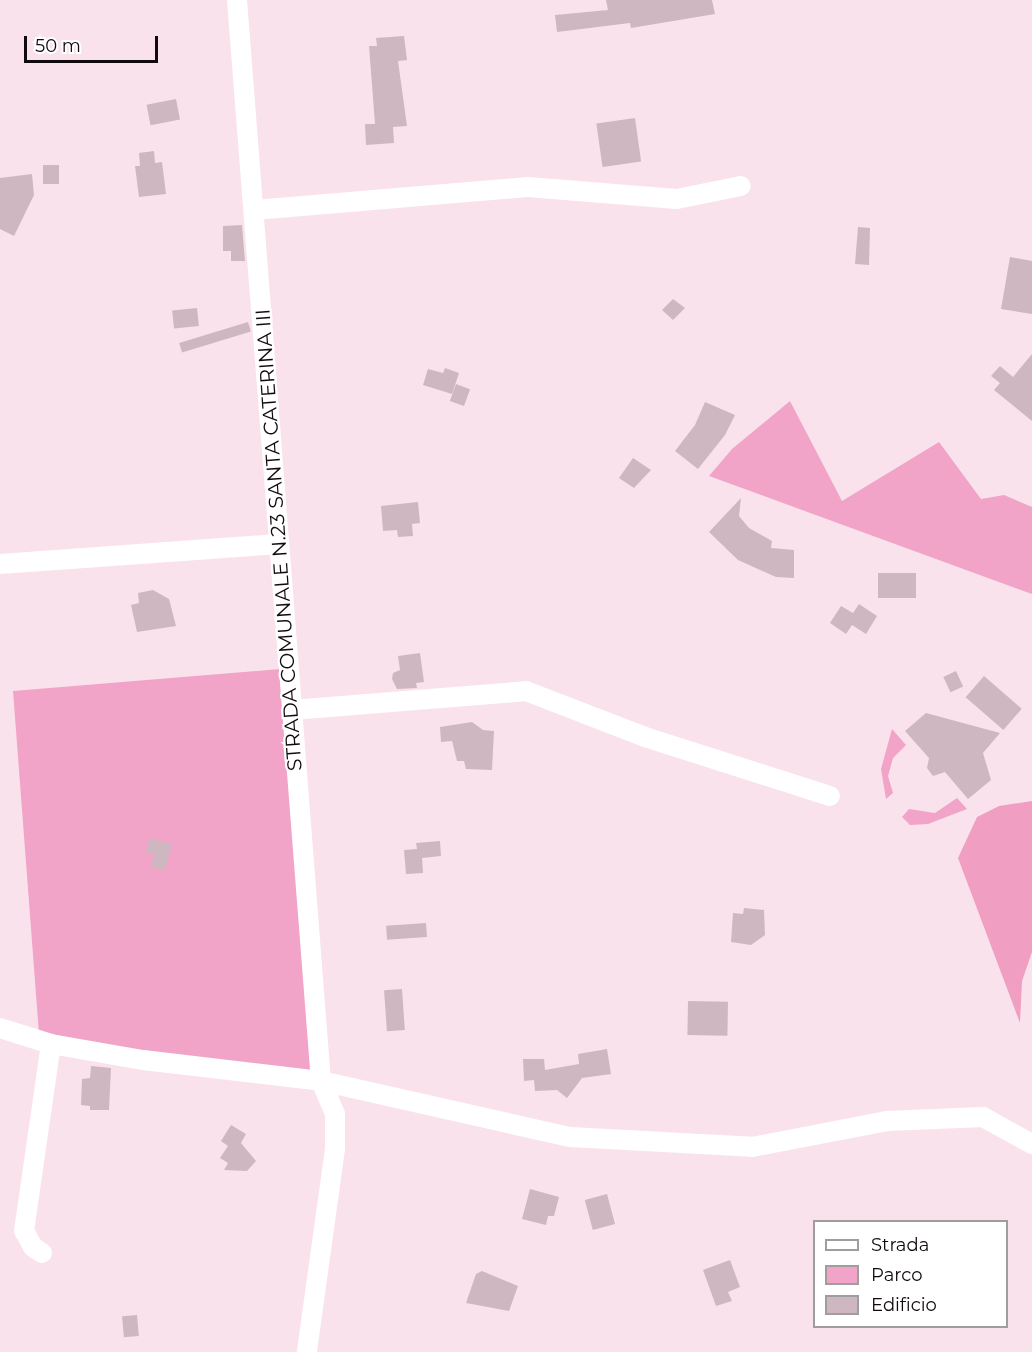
<!DOCTYPE html>
<style>
body{margin:0}
#map{position:relative;width:1032px;height:1352px;overflow:hidden;background:#fae2ec;font-family:Montserrat,sans-serif}
div>[style]{position:absolute}
[style*='--x']{left:calc(var(--x)*1px);top:calc(var(--y)*1px);width:calc(var(--w)*1px);rotate:calc(var(--a)*1deg)}
.green>*{inset:0;background:#f1a4c7}
.forest>*{inset:0;background:#f09fc3}
.building>*{inset:0;background:#ceb7c1;transform-origin:0 0}
.street>*{height:20px;margin:-10px;padding:0 10px;transform-origin:10px;border-radius:10px;background:#fff}
span{translate:-50% -50%;white-space:nowrap;text-align:center;line-height:1.15;-webkit-text-stroke:4.5px #fff;paint-order:stroke}
.street-label{font-size:20px;color:#120b0e}
.legend{position:absolute;left:813px;top:1220px;width:195px;height:108px;box-sizing:border-box;background:#fff;border:2px solid #a09d9f;margin:0;padding:8px 10px;list-style:none;font-size:18px;color:#120b0e}
.legend li{display:flex;align-items:center;gap:12px;height:30px}
.legend b{width:30px;border:2px solid #a09d9f}
.scale{position:absolute;left:24px;top:36px;width:134px;height:27px;box-sizing:border-box;border:3px solid #120b0e;border-top:0;padding-left:8px;font-size:18px;line-height:21px;white-space:nowrap;color:#120b0e;-webkit-text-stroke:4px #fff;paint-order:stroke}
</style>
<div id="map">
<div class="green">
<div style="clip-path:polygon(790px 401px,842px 501px,939px 442px,981px 499px,1004px 495px,1032px 507px,1032px 594px,709px 476px,732px 449px)"></div>
<div style="clip-path:polygon(281px 669px,321px 1081px,39px 1034px,13px 691px)"></div>
<div style="clip-path:polygon(892px 729px,906px 745px,893px 758px,888px 776px,893px 793px,886px 799px,881px 769px)"></div>
<div style="clip-path:polygon(957px 798px,967px 809px,928px 824px,910px 825px,902px 817px,909px 809px,935px 813px)"></div>
</div>
<div class="forest">
<div style="clip-path:polygon(1032px 801px,1032px 952px,1022px 981px,1020px 1023px,958px 858px,977px 817px,999px 806px)"></div>
</div>
<div class="building">
<div style="clip-path:polygon(606px 0,712px 0,715px 14px,631px 28px,630px 23px,557px 32px,555px 15px,608px 10px)"></div>
<div style="clip-path:polygon(404px 36px,407px 60px,398px 61px,407px 126px,393px 127px,394px 143px,366px 145px,365px 124px,375px 124px,369px 46px,377px 46px,376px 38px)"></div>
<div style="left:176px;top:99px;width:21px;height:30px;rotate:79deg"></div>
<div style="left:635px;top:118px;width:44px;height:39px;rotate:82deg"></div>
<div style="clip-path:polygon(154px 151px,155px 163px,162px 162px,166px 194px,139px 197px,135px 166px,140px 166px,139px 153px)"></div>
<div style="left:43px;top:165px;width:16px;height:19px"></div>
<div style="clip-path:polygon(32px 174px,34px 195px,14px 236px,0 229px,0 178px)"></div>
<div style="clip-path:polygon(242px 225px,245px 261px,231px 261px,231px 251px,223px 251px,223px 226px)"></div>
<div style="clip-path:polygon(858px 227px,870px 228px,869px 265px,855px 264px)"></div>
<div style="clip-path:polygon(1010px 257px,1032px 261px,1032px 314px,1001px 309px)"></div>
<div style="clip-path:polygon(673px 299px,685px 308px,673px 320px,662px 310px)"></div>
<div style="left:197px;top:308px;width:18px;height:25px;rotate:84deg"></div>
<div style="left:248px;top:322px;width:10px;height:72px;rotate:73deg"></div>
<div style="clip-path:polygon(1032px 354px,1032px 421px,994px 390px,1000px 383px,991px 376px,1000px 366px,1013px 377px)"></div>
<div style="clip-path:polygon(445px 368px,459px 373px,452px 394px,423px 385px,428px 369px,443px 373px)"></div>
<div style="left:456px;top:384px;width:15px;height:18px;rotate:20deg"></div>
<div style="clip-path:polygon(705px 402px,735px 415px,725px 435px,698px 469px,675px 451px,695px 425px)"></div>
<div style="clip-path:polygon(633px 458px,651px 470px,634px 488px,619px 478px)"></div>
<div style="clip-path:polygon(741px 498px,739px 516px,749px 528px,772px 541px,771px 548px,794px 550px,794px 578px,776px 577px,738px 560px,709px 532px)"></div>
<div style="clip-path:polygon(418px 502px,420px 523px,412px 524px,413px 536px,398px 537px,397px 530px,383px 531px,381px 506px)"></div>
<div style="left:878px;top:573px;width:38px;height:25px"></div>
<div style="clip-path:polygon(153px 590px,169px 599px,176px 626px,137px 632px,131px 605px,139px 603px,138px 593px)"></div>
<div style="clip-path:polygon(859px 604px,877px 616px,866px 634px,852px 625px,846px 634px,830px 623px,841px 606px,853px 613px)"></div>
<div style="clip-path:polygon(420px 653px,424px 682px,416px 683px,417px 688px,397px 689px,392px 679px,393px 673px,400px 670px,398px 656px)"></div>
<div style="left:956px;top:671px;width:17px;height:14px;rotate:65deg"></div>
<div style="left:984px;top:676px;width:50px;height:28px;rotate:41deg"></div>
<div style="clip-path:polygon(926px 713px,1000px 733px,983px 753px,991px 780px,968px 799px,945px 772px,933px 776px,927px 768px,929px 758px,905px 731px)"></div>
<div style="clip-path:polygon(472px 722px,483px 730px,494px 731px,492px 770px,466px 769px,464px 761px,457px 761px,452px 741px,441px 742px,440px 727px)"></div>
<div style="clip-path:polygon(149px 838px,172px 844px,165px 870px,151px 867px,154px 854px,146px 852px)"></div>
<div style="clip-path:polygon(440px 841px,441px 856px,422px 858px,423px 873px,406px 874px,404px 850px,417px 849px,416px 843px)"></div>
<div style="clip-path:polygon(744px 908px,764px 910px,765px 935px,751px 945px,731px 942px,733px 913px,743px 914px)"></div>
<div style="left:426px;top:923px;width:14px;height:40px;rotate:86deg"></div>
<div style="left:402px;top:989px;width:41px;height:18px;rotate:86deg"></div>
<div style="left:688px;top:1001px;width:40px;height:34px;rotate:1deg"></div>
<div style="clip-path:polygon(607px 1049px,611px 1074px,582px 1078px,567px 1098px,557px 1090px,535px 1091px,534px 1080px,524px 1081px,523px 1059px,544px 1059px,545px 1070px,579px 1064px,578px 1054px)"></div>
<div style="clip-path:polygon(91px 1066px,111px 1068px,109px 1110px,90px 1110px,90px 1106px,81px 1105px,82px 1079px,90px 1078px)"></div>
<div style="clip-path:polygon(231px 1125px,246px 1134px,241px 1143px,256px 1161px,247px 1171px,224px 1170px,228px 1163px,220px 1158px,228px 1146px,221px 1141px)"></div>
<div style="clip-path:polygon(530px 1189px,559px 1197px,554px 1216px,548px 1216px,546px 1225px,522px 1219px)"></div>
<div style="left:607px;top:1194px;width:31px;height:23px;rotate:75deg"></div>
<div style="clip-path:polygon(730px 1260px,740px 1287px,728px 1292px,732px 1301px,716px 1306px,703px 1270px)"></div>
<div style="clip-path:polygon(482px 1271px,518px 1286px,509px 1311px,466px 1303px,476px 1274px)"></div>
<div style="left:137px;top:1315px;width:21px;height:15px;rotate:85deg"></div>
</div>
<div class="street">
<div style="--x:237;--y:0;--w:1084;--a:85.56"></div>
<div style="--x:321;--y:1081;--w:36;--a:67"></div>
<div style="--x:335;--y:1114;--w:35;--a:90"></div>
<div style="--x:335;--y:1149;--w:205;--a:97.9"></div>
<div style="--x:254;--y:210;--w:275;--a:-4.8"></div>
<div style="--x:528;--y:187;--w:149;--a:4.6"></div>
<div style="--x:677;--y:199;--w:65;--a:-11.5"></div>
<div style="--x:0;--y:564;--w:280;--a:-4.1"></div>
<div style="--x:292;--y:710;--w:235;--a:-4.6"></div>
<div style="--x:526;--y:691;--w:128;--a:21.1"></div>
<div style="--x:645;--y:737;--w:194;--a:17.7"></div>
<div style="--x:0;--y:1028;--w:53;--a:17.4"></div>
<div style="--x:51;--y:1044;--w:93;--a:9.9"></div>
<div style="--x:143;--y:1060;--w:179;--a:6.7"></div>
<div style="--x:321;--y:1081;--w:255;--a:12.7"></div>
<div style="--x:570;--y:1137;--w:182;--a:3.1"></div>
<div style="--x:752;--y:1147;--w:137;--a:-10.9"></div>
<div style="--x:887;--y:1121;--w:96;--a:-2.4"></div>
<div style="--x:983;--y:1117;--w:56;--a:28.9"></div>
<div style="--x:42;--y:1253;--w:11;--a:-146"></div>
<div style="--x:33;--y:1247;--w:18;--a:-119"></div>
<div style="--x:24;--y:1231;--w:189;--a:-81.8"></div>
</div>
<div class="street-label">
<span style="left:279px;top:540px;rotate:-94deg">STRADA COMUNALE N.23 SANTA CATERINA III</span>
</div>
<ul class="legend">
<li><b style="height:8px;background:#fff"></b>Strada</li>
<li><b style="height:16px;background:#f1a4c7"></b>Parco</li>
<li><b style="height:16px;background:#ceb7c1"></b>Edificio</li>
</ul>
<div class="scale">50 m</div>
</div>
